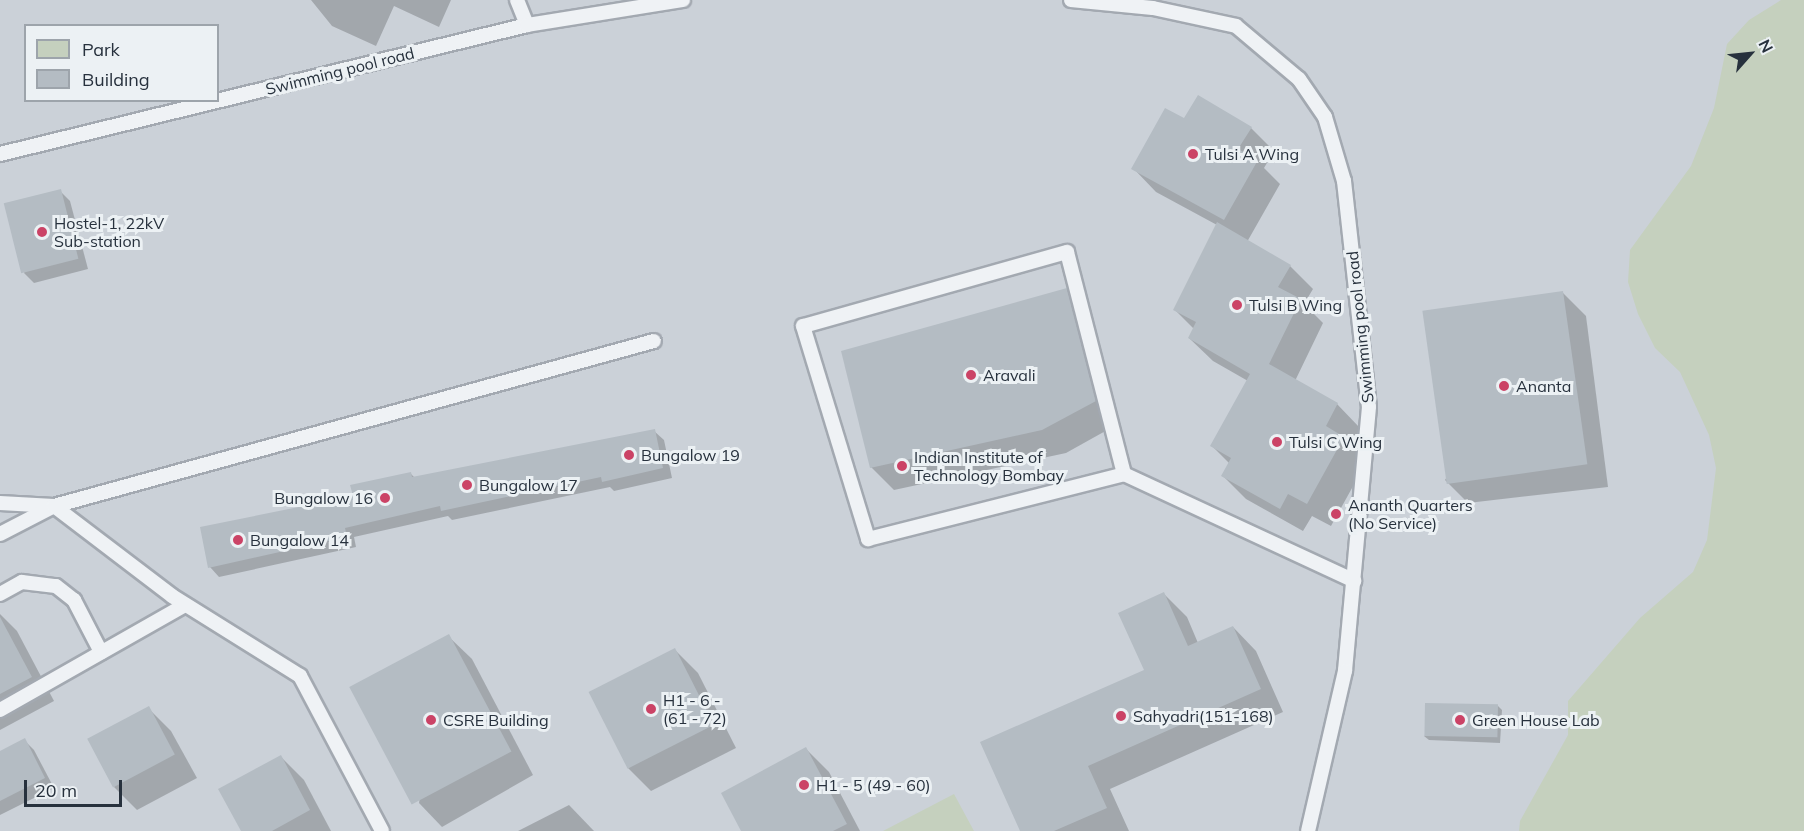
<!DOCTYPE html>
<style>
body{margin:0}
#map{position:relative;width:1804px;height:831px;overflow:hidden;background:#dde2e7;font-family:Mulish,sans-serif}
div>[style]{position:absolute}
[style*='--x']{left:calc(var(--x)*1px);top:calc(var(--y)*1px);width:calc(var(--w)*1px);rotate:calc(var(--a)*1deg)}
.built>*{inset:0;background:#cbd1d8}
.green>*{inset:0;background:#c5d0be}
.shadow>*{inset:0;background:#0003}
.building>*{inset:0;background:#b4bcc3;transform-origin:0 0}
.roads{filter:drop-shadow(2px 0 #a3a9b1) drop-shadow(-2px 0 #a3a9b1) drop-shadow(0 2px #a3a9b1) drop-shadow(0 -2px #a3a9b1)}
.lane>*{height:14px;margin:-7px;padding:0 7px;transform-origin:7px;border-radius:7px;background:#eff2f5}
.dots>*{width:16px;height:16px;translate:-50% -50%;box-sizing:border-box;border:3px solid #ecf1f4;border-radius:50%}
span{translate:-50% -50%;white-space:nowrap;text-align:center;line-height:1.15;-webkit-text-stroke:6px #ecf1f4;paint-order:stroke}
.street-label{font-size:16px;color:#27313d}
.poi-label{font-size:16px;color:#27313d}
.left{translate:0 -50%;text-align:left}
.right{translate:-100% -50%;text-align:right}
.legend{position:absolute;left:24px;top:24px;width:195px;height:78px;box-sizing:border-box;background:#ecf1f4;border:2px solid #9da4ab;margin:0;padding:8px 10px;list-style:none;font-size:18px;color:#27313d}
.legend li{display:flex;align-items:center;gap:12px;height:30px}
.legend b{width:30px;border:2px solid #9da4ab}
.north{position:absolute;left:1720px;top:24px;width:60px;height:60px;-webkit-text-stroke:4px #ecf1f4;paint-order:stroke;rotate:63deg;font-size:16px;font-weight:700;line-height:24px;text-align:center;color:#27313d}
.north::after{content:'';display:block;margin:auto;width:21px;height:27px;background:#27313d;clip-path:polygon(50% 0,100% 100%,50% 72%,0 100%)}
.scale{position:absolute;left:24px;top:780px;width:98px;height:27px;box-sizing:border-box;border:3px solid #27313d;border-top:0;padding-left:8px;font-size:18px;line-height:21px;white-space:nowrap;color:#27313d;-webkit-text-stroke:4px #ecf1f4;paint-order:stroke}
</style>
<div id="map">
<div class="built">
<div style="clip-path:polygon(evenodd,0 0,1804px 0,1804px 831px,0 831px,0 0,26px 26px,218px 26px,218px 100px,26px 100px,26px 26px)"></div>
</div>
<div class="green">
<div style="clip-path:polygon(1781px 0,1804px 0,1804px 831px,1519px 831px,1520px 821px,1568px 735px,1568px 701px,1640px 618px,1693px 572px,1707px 540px,1716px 468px,1709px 435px,1680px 372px,1655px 348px,1638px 314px,1628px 282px,1630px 250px,1691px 166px,1714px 108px,1727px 44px,1749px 20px)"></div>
<div style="clip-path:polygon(954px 794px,974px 831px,883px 831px)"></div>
</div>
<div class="shadow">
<div style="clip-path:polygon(311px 0,451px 0,439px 27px,394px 6px,376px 46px,332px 26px)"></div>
<div style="clip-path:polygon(1184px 120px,1251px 128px,1274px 151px,1264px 168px,1280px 184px,1247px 242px,1290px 266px,1313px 289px,1304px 304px,1323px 323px,1295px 381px,1337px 404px,1360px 428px,1351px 445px,1367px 461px,1331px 526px,1312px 516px,1303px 531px,1246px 499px,1223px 476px,1230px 464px,1212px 446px,1248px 381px,1213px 361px,1189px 338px,1194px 329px,1175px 310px,1217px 225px,1156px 192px,1133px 168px)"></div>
<div style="clip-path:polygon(60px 191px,70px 201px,88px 269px,34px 283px,24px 273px)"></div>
<div style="clip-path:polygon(1067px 290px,1090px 313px,1118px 424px,1066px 453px,894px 490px,871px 467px)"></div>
<div style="clip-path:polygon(1563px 293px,1586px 316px,1608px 487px,1468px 503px,1445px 480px)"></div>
<div style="clip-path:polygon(654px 431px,664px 440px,672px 478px,614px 491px,610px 487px,452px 520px,448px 516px,354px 537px,356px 547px,219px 577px,210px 567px,411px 474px,415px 478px)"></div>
<div style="clip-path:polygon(1164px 594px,1187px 617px,1198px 643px,1233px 627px,1256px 651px,1283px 712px,1110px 789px,1129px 831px,1021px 831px,1146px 671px)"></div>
<div style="clip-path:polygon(0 614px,17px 631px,54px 701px,0 730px)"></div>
<div style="clip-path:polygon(448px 636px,472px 659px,533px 775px,442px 827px,419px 803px)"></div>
<div style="clip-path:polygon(675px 650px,698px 673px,736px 748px,651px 791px,628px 768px)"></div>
<div style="clip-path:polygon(1498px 706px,1502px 710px,1500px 743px,1429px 740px,1424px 736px)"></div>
<div style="clip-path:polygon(148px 708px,171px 731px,197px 778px,137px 810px,114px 787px)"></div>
<div style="clip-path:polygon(24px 740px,34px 750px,54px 788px,0 815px,0 752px)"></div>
<div style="clip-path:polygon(806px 749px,829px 772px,860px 831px,743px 831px)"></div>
<div style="clip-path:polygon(281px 757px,304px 780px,331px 831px,243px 831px)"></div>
<div style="clip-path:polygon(569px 805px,594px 831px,518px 831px)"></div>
</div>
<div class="building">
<div style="clip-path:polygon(1198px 95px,1252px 127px,1238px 149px,1258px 160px,1224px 220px,1131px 169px,1165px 108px,1184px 118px)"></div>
<div style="left:61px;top:189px;width:72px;height:59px;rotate:76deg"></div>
<div style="clip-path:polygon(1217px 222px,1291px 265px,1278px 287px,1301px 299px,1269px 364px,1338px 403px,1326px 426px,1344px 437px,1307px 504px,1288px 494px,1280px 509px,1221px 476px,1231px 458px,1210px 446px,1250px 374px,1188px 338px,1196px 322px,1173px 310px)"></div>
<div style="clip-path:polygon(1067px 288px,1096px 401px,1042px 430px,870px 468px,841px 351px)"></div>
<div style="left:1563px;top:291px;width:175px;height:142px;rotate:82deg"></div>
<div style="clip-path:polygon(655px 429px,663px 468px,602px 482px,601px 477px,441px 511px,440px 506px,345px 528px,347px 537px,208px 568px,200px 527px,353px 496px,350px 485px,411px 472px,412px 477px)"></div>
<div style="clip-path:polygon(1164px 592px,1188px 646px,1233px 626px,1261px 689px,1088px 766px,1107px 808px,1054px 831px,1020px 831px,980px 742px,1144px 670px,1118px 613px)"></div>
<div style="clip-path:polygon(0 617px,32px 677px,0 694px)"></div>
<div style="left:449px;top:634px;width:133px;height:113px;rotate:62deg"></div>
<div style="left:675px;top:648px;width:86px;height:97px;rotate:63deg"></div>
<div style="left:1425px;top:703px;width:73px;height:33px;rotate:1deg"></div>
<div style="left:149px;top:706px;width:55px;height:70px;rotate:62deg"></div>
<div style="clip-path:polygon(25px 738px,45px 778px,0 801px,0 751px)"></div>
<div style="clip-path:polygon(806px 747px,847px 824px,833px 831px,741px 831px,721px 793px)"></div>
<div style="clip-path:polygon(281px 755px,310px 810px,272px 831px,241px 831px,218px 789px)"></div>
</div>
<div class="roads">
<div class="lane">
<div style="--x:517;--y:0;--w:27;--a:68"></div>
<div style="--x:1071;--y:0;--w:82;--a:5.6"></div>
<div style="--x:1153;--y:8;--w:85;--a:12.2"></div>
<div style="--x:1236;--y:26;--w:82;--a:40.1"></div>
<div style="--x:1299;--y:79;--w:46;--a:55.6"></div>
<div style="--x:1325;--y:117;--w:67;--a:73.5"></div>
<div style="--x:1344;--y:181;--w:227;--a:83.7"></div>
<div style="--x:1369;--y:407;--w:265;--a:95.2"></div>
<div style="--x:1345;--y:671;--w:164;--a:103"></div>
<div style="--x:0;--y:154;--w:543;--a:-13.75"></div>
<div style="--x:527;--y:25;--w:158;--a:-9.1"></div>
<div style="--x:1124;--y:474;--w:229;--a:-104.4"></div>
<div style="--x:1067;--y:252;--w:274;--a:164.3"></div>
<div style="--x:803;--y:326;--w:223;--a:73"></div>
<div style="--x:868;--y:539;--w:264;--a:-14.2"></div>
<div style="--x:1124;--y:474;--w:254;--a:24.9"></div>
<div style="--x:0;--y:503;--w:54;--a:3.2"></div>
<div style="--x:54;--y:506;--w:148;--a:37.3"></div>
<div style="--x:172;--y:596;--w:151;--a:32"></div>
<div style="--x:300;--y:676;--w:175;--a:62.1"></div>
<div style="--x:0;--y:534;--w:61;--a:-27.4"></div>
<div style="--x:54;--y:506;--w:622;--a:-15.38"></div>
<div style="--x:0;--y:594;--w:25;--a:-29"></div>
<div style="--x:22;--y:582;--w:34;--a:7"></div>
<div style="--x:56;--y:586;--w:23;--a:38"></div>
<div style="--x:74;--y:600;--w:59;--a:62.6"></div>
<div style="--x:0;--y:710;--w:213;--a:-29.6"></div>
</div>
</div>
<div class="dots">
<div style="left:1193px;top:154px;background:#cb4366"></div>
<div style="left:42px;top:232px;background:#cb4366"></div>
<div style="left:1237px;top:305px;background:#cb4366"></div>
<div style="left:971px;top:375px;background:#cb4366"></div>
<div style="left:1504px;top:386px;background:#cb4366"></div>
<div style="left:1277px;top:442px;background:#cb4366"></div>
<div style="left:629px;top:455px;background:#cb4366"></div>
<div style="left:902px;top:466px;background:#cb4366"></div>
<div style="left:467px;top:485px;background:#cb4366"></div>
<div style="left:385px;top:498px;background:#cb4366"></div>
<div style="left:1336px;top:514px;background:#cb4366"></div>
<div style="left:238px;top:540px;background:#cb4366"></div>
<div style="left:651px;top:709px;background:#cb4366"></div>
<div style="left:1121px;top:716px;background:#cb4366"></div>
<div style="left:431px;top:720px;background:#cb4366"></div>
<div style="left:1460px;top:720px;background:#cb4366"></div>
<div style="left:804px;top:785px;background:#cb4366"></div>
</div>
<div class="street-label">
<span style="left:340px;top:71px;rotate:-14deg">Swimming pool road</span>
<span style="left:1360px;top:327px;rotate:-96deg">Swimming pool road</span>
</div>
<div class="poi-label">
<span class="left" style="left:1205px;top:154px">Tulsi A Wing</span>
<span class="left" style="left:54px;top:232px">Hostel-1, 22kV<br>Sub-station</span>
<span class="left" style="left:1249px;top:305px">Tulsi B Wing</span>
<span class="left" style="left:983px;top:375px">Aravali</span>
<span class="left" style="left:1516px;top:386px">Ananta</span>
<span class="left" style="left:1289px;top:442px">Tulsi C Wing</span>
<span class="left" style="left:641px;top:455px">Bungalow 19</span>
<span class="left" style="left:914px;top:466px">Indian Institute of<br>Technology Bombay</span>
<span class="left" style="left:479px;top:485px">Bungalow 17</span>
<span class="right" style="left:373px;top:498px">Bungalow 16</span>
<span class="left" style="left:1348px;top:514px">Ananth Quarters<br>(No Service)</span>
<span class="left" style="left:250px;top:540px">Bungalow 14</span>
<span class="left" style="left:663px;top:709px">H1 - 6 -<br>(61 - 72)</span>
<span class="left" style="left:1133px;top:716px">Sahyadri(151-168)</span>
<span class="left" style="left:443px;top:720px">CSRE Building</span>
<span class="left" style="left:1472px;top:720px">Green House Lab</span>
<span class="left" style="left:816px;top:785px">H1 - 5 (49 - 60)</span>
</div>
<ul class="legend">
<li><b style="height:16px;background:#c5d0be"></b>Park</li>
<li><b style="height:16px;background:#b4bcc3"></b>Building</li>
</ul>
<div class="north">N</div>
<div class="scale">20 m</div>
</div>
